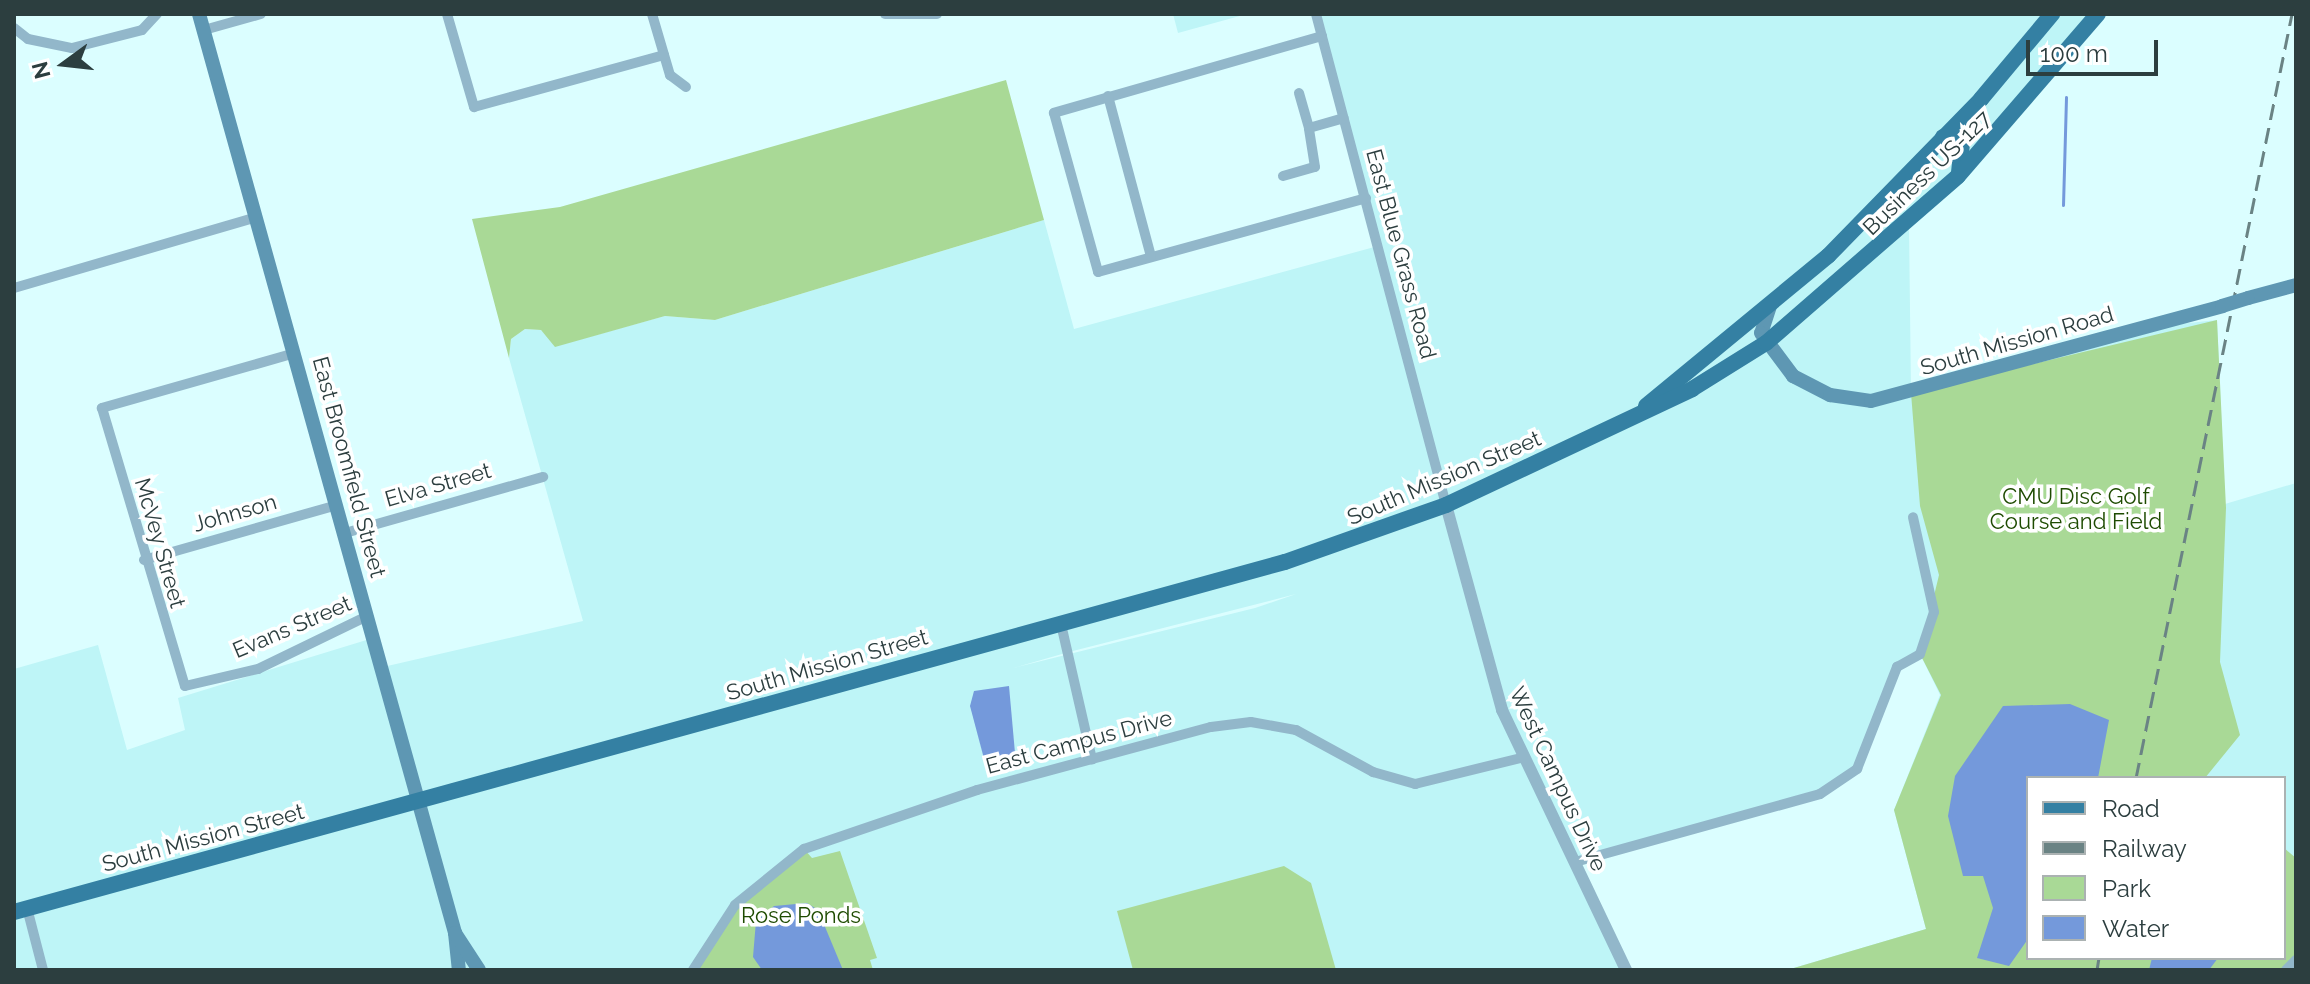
<!DOCTYPE html>
<style>
body{margin:0}
#map{position:relative;width:2310px;height:984px;overflow:hidden;background:#dbfeff;font-family:Raleway,sans-serif}
div>[style]{position:absolute}
[style*='--x']{left:calc(var(--x)*1px);top:calc(var(--y)*1px);width:calc(var(--w)*1px);rotate:calc(var(--a)*1deg)}
.built>*{inset:0;background:#bef5f7}
.green>*{inset:0;background:#a9d996}
.water>*{inset:0;background:#7499db}
.stream>*{height:3px;margin:-1.5px;padding:0 1.5px;transform-origin:1.5px;border-radius:1.5px;background:#7499db}
.minor>*{height:10px;margin:-5px;padding:0 5px;transform-origin:5px;border-radius:5px;background:#92b7ca}
.tertiary>*{height:12px;margin:-6px;padding:0 6px;transform-origin:6px;border-radius:6px;background:#92b7ca}
.secondary>*{height:14px;margin:-7px;padding:0 7px;transform-origin:7px;border-radius:7px;background:#5e97b3}
.primary>*{height:16px;margin:-8px;padding:0 8px;transform-origin:8px;border-radius:8px;background:#3480a3}
.rail>*{height:3px;margin-top:-1.5px;transform-origin:0;background:repeating-linear-gradient(90deg,#6a8384 0 16px,transparent 0 24px)}
.secondary-bridge>*{height:14px;margin:-7px;padding:0 7px;transform-origin:7px;border-radius:7px;background:#5e97b3}
span{translate:-50% -50%;white-space:nowrap;text-align:center;line-height:1.15;-webkit-text-stroke:7px #fff;paint-order:stroke}
.street-label{font-size:22px;color:#2c3e3f}
.park-label{font-size:22px;color:#1e4b01}
.frame{position:absolute;inset:0;border:16px solid #2c3e3f;pointer-events:none}
.legend{position:absolute;left:2026px;top:776px;width:260px;height:184px;box-sizing:border-box;background:#fff;border:2px solid #abb2b2;margin:0;padding:10px 14px;list-style:none;font-size:24px;color:#2c3e3f}
.legend li{display:flex;align-items:center;gap:16px;height:40px}
.legend b{width:40px;border:2px solid #abb2b2}
.north{position:absolute;left:24px;top:24px;width:80px;height:80px;-webkit-text-stroke:6px #fff;paint-order:stroke;rotate:255deg;font-size:22px;font-weight:700;line-height:32px;text-align:center;color:#2c3e3f}
.north::after{content:'';display:block;margin:auto;width:28px;height:36px;background:#2c3e3f;clip-path:polygon(50% 0,100% 100%,50% 72%,0 100%)}
.scale{position:absolute;left:2026px;top:40px;width:132px;height:36px;box-sizing:border-box;border:4px solid #2c3e3f;border-top:0;padding-left:10px;font-size:24px;line-height:28px;white-space:nowrap;color:#2c3e3f;-webkit-text-stroke:6px #fff;paint-order:stroke}
</style>
<div id="map">
<div class="built">
<div style="clip-path:polygon(1173px 14px,1247px 14px,1178px 33px)"></div>
<div style="clip-path:polygon(evenodd,1316px 14px,2089px 14px,1909px 225px,1911px 393px,2141px 328px,2217px 320px,2225px 504px,2296px 483px,2296px 960px,1787px 970px,1926px 929px,1894px 810px,1940px 695px,1920px 654px,1897px 667px,1863px 761px,1844px 782px,1575px 862px,1626px 970px,14px 970px,14px 669px,98px 645px,127px 750px,185px 730px,178px 698px,373px 638px,383px 667px,583px 621px,509px 358px,511px 339px,525px 329px,541px 330px,556px 346px,665px 316px,715px 320px,1044px 220px,1074px 329px,1378px 246px,1316px 14px,1296px 594px,1255px 608px,1013px 668px,1069px 652px,1296px 594px,1316px 14px,2028px 778px,2284px 778px,2284px 958px,2028px 958px,2028px 778px)"></div>
</div>
<div class="green">
<div style="clip-path:polygon(1006px 80px,1044px 220px,715px 320px,665px 316px,555px 347px,541px 330px,525px 329px,511px 339px,509px 358px,472px 219px,560px 207px)"></div>
<div style="clip-path:polygon(2217px 320px,2226px 508px,2220px 662px,2240px 735px,2205px 778px,2028px 778px,2028px 958px,2284px 958px,2284px 848px,2296px 858px,2296px 961px,2286px 970px,1787px 970px,1926px 929px,1894px 810px,1941px 695px,1920px 654px,1939px 575px,1920px 506px,1911px 393px)"></div>
<div style="clip-path:polygon(804px 849px,812px 858px,840px 851px,877px 958px,870px 960px,873px 970px,693px 970px,725px 918px)"></div>
<div style="clip-path:polygon(1284px 866px,1311px 883px,1336px 970px,1133px 970px,1117px 911px)"></div>
</div>
<div class="water">
<div style="clip-path:polygon(1009px 686px,1015px 753px,987px 770px,970px 706px,974px 691px)"></div>
<div style="clip-path:polygon(2070px 704px,2109px 720px,2098px 778px,2028px 778px,2028px 939px,2009px 966px,1977px 958px,1993px 908px,1983px 876px,1963px 876px,1948px 816px,1955px 776px,2003px 706px)"></div>
<div style="clip-path:polygon(807px 903px,818px 910px,843px 970px,762px 970px,753px 957px,756px 921px,774px 906px)"></div>
<div style="clip-path:polygon(2152px 958px,2218px 958px,2209px 970px,2149px 970px)"></div>
</div>
<div class="stream">
<div style="--x:2063;--y:205;--w:108;--a:-88.4"></div>
</div>
<div class="minor">
<div style="--x:447;--y:14;--w:97;--a:73.8"></div>
<div style="--x:474;--y:107;--w:197;--a:-15.3"></div>
<div style="--x:652;--y:14;--w:64;--a:73.6"></div>
<div style="--x:670;--y:75;--w:20;--a:37"></div>
<div style="--x:885;--y:14;--w:52;--a:0"></div>
<div style="--x:1316;--y:14;--w:508;--a:75.17"></div>
<div style="--x:14;--y:28;--w:18;--a:38"></div>
<div style="--x:28;--y:39;--w:45;--a:11.6"></div>
<div style="--x:72;--y:48;--w:72;--a:-14.4"></div>
<div style="--x:142;--y:30;--w:22;--a:-47"></div>
<div style="--x:204;--y:30;--w:59;--a:-15.7"></div>
<div style="--x:1322;--y:36;--w:279;--a:164"></div>
<div style="--x:1054;--y:113;--w:165;--a:74.5"></div>
<div style="--x:1098;--y:272;--w:278;--a:-15.4"></div>
<div style="--x:1299;--y:93;--w:36;--a:74"></div>
<div style="--x:1309;--y:128;--w:36;--a:-16"></div>
<div style="--x:1108;--y:96;--w:166;--a:75"></div>
<div style="--x:1283;--y:176;--w:33;--a:-16"></div>
<div style="--x:1315;--y:167;--w:39;--a:-99"></div>
<div style="--x:14;--y:288;--w:253;--a:-16.3"></div>
<div style="--x:295;--y:353;--w:201;--a:164.1"></div>
<div style="--x:102;--y:408;--w:290;--a:73.4"></div>
<div style="--x:185;--y:686;--w:75;--a:-13.1"></div>
<div style="--x:258;--y:669;--w:121;--a:-25.9"></div>
<div style="--x:345;--y:533;--w:206;--a:-15.8"></div>
<div style="--x:144;--y:560;--w:201;--a:-15.9"></div>
<div style="--x:1061;--y:624;--w:139;--a:77.1"></div>
<div style="--x:1575;--y:862;--w:254;--a:-15.5"></div>
<div style="--x:1820;--y:794;--w:45;--a:-34"></div>
<div style="--x:1857;--y:769;--w:110;--a:-68.6"></div>
<div style="--x:1897;--y:667;--w:26;--a:-29"></div>
<div style="--x:1920;--y:654;--w:44;--a:-71.6"></div>
<div style="--x:1934;--y:612;--w:97;--a:-102.5"></div>
<div style="--x:27;--y:908;--w:64;--a:75.5"></div>
<div style="--x:693;--y:970;--w:77;--a:-57.1"></div>
<div style="--x:735;--y:905;--w:89;--a:-39.1"></div>
<div style="--x:804;--y:849;--w:183;--a:-18.8"></div>
<div style="--x:977;--y:790;--w:242;--a:-15.1"></div>
<div style="--x:1211;--y:727;--w:40;--a:-7.1"></div>
<div style="--x:1251;--y:722;--w:46;--a:10.1"></div>
<div style="--x:1296;--y:730;--w:88;--a:28.6"></div>
<div style="--x:1373;--y:772;--w:44;--a:15.9"></div>
<div style="--x:1415;--y:784;--w:109;--a:-13.8"></div>
<div style="--x:2286;--y:970;--w:14;--a:-45"></div>
</div>
<div class="tertiary">
<div style="--x:1446;--y:505;--w:213;--a:74.7"></div>
<div style="--x:1502;--y:710;--w:288;--a:64.5"></div>
</div>
<div class="secondary">
<div style="--x:199;--y:14;--w:954;--a:74.43"></div>
<div style="--x:455;--y:933;--w:37;--a:84"></div>
<div style="--x:2248;--y:298;--w:50;--a:-15.2"></div>
<div style="--x:1770;--y:306;--w:28;--a:108"></div>
<div style="--x:1761;--y:333;--w:54;--a:53.3"></div>
<div style="--x:1793;--y:376;--w:42;--a:27.2"></div>
<div style="--x:1830;--y:395;--w:41;--a:8.3"></div>
<div style="--x:1871;--y:401;--w:364;--a:-15.1"></div>
<div style="--x:455;--y:933;--w:44;--a:57"></div>
</div>
<div class="primary">
<div style="--x:1943;--y:137;--w:20;--a:20"></div>
<div style="--x:1962;--y:144;--w:30;--a:96"></div>
<div style="--x:1646;--y:406;--w:236;--a:-39.5"></div>
<div style="--x:1828;--y:256;--w:219;--a:-45.7"></div>
<div style="--x:1981;--y:99;--w:111;--a:-50.1"></div>
<div style="--x:14;--y:912;--w:1318;--a:-15.4"></div>
<div style="--x:1285;--y:562;--w:171;--a:-19.5"></div>
<div style="--x:1446;--y:505;--w:272;--a:-25.2"></div>
<div style="--x:1692;--y:389;--w:87;--a:-31.9"></div>
<div style="--x:1766;--y:343;--w:254;--a:-41"></div>
<div style="--x:1958;--y:176;--w:214;--a:-49.2"></div>
</div>
<div class="rail">
<div style="--x:2136;--y:778;--w:780;--a:-78.46"></div>
<div style="--x:2097;--y:970;--w:12;--a:-81"></div>
</div>
<div class="secondary-bridge">
<div style="--x:2222;--y:306;--w:27;--a:-17"></div>
</div>
<div class="street-label">
<span style="left:1927px;top:173px;rotate:-44deg">Business US-127</span>
<span style="left:1401px;top:254px;rotate:75deg">East Blue Grass Road</span>
<span style="left:2017px;top:341px;rotate:-16deg">South Mission Road</span>
<span style="left:349px;top:467px;rotate:75deg">East Broomfield Street</span>
<span style="left:1444px;top:478px;rotate:-23deg">South Mission Street</span>
<span style="left:438px;top:485px;rotate:-16deg">Elva Street</span>
<span style="left:235px;top:513px;rotate:-16deg">Johnson</span>
<span style="left:160px;top:543px;rotate:74deg">McVey Street</span>
<span style="left:292px;top:627px;rotate:-23deg">Evans Street</span>
<span style="left:827px;top:665px;rotate:-16deg">South Mission Street</span>
<span style="left:1079px;top:742px;rotate:-15deg">East Campus Drive</span>
<span style="left:1558px;top:779px;rotate:65deg">West Campus Drive</span>
<span style="left:203px;top:838px;rotate:-15deg">South Mission Street</span>
</div>
<div class="park-label">
<span style="left:2076px;top:509px">CMU Disc Golf<br>Course and Field</span>
<span style="left:801px;top:916px">Rose Ponds</span>
</div>
<div class="frame"></div>
<ul class="legend">
<li><b style="height:10px;background:#3480a3"></b>Road</li>
<li><b style="height:10px;background:#6a8384"></b>Railway</li>
<li><b style="height:22px;background:#a9d996"></b>Park</li>
<li><b style="height:22px;background:#7499db"></b>Water</li>
</ul>
<div class="north">N</div>
<div class="scale">100 m</div>
</div>
